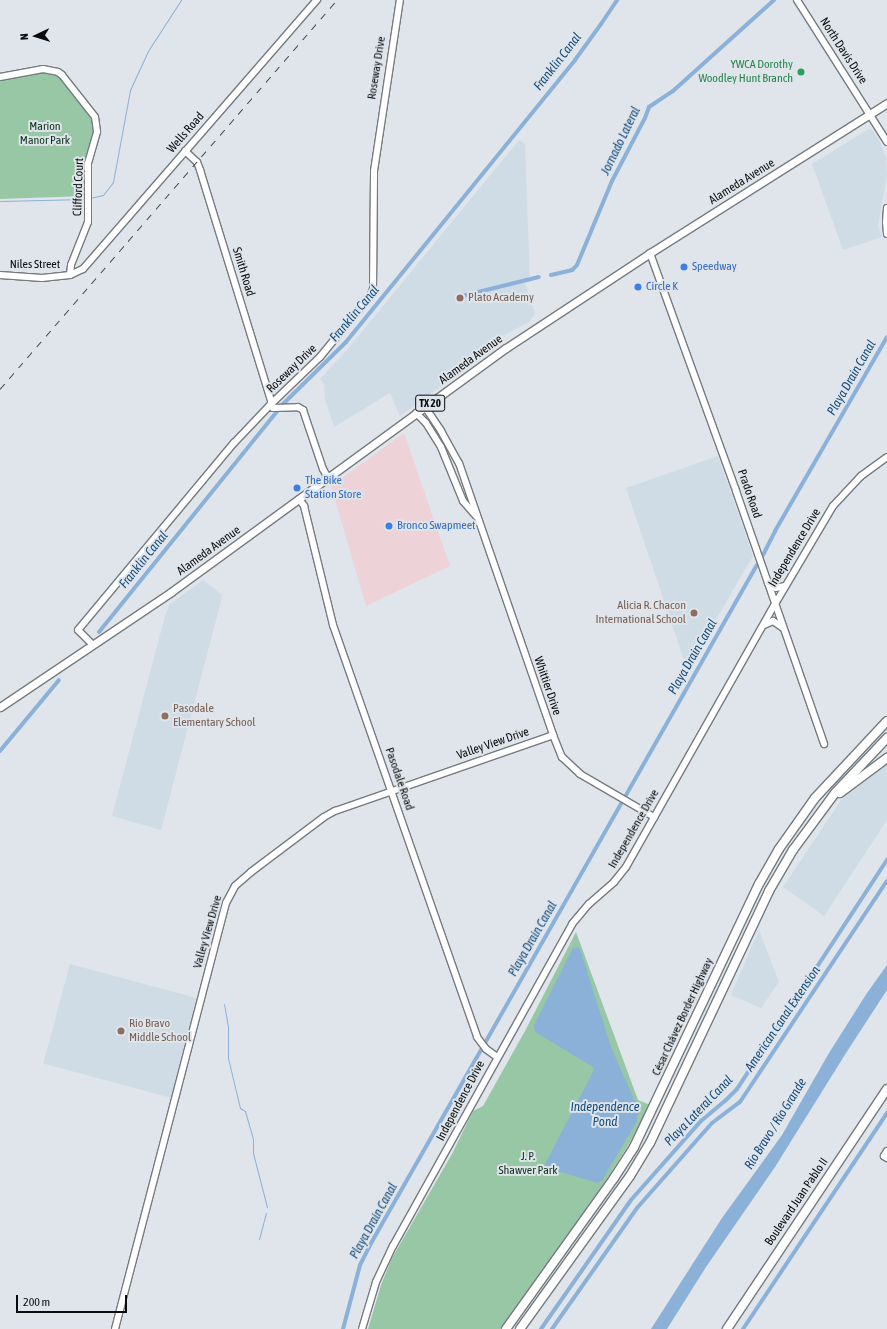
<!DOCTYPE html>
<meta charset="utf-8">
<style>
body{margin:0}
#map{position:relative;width:887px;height:1329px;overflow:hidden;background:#dfe5ea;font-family:"Asap Condensed",sans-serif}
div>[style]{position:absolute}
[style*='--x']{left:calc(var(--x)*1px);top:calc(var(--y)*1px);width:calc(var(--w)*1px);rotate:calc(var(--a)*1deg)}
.commercial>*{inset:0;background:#edd3d7}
.built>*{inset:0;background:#cfdce6;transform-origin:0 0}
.green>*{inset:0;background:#98c7a5}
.water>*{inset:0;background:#8bb1d9}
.stream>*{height:1px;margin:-0.5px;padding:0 0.5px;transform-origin:0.5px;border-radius:0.5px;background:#8bb1d9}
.canal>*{height:4px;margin:-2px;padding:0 2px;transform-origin:2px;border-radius:2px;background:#8bb1d9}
.roads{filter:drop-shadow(1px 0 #757b7f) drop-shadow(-1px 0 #757b7f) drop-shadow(0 1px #757b7f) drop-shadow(0 -1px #757b7f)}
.secondary>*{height:6px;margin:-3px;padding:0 3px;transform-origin:3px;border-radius:3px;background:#fff}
.primary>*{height:7px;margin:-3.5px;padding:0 3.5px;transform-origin:3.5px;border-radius:3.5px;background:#fff}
.highway>*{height:8px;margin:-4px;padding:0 4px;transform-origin:4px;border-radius:4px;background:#fff}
.rail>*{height:1px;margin-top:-0.5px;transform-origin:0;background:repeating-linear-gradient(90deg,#3f4245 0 7px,transparent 0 14px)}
.dots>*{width:11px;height:11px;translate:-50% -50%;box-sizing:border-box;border:2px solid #dfe5ea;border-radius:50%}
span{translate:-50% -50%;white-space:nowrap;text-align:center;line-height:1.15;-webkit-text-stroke:4px #dfe5ea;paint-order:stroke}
.shield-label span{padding:1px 3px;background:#dfe5ea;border:1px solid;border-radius:3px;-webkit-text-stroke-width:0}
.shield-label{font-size:11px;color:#0a0c0e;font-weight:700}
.street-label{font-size:12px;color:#0a0c0e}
.leisure-label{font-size:12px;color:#27864d}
.right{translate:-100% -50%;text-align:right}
.park-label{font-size:12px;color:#0e341d}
.shop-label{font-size:12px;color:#366cbe}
.left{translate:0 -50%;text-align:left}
.education-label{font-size:12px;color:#785e54}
.water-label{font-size:13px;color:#144c7e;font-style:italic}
.north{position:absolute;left:16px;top:16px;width:40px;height:40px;-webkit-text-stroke:3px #dfe5ea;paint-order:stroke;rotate:266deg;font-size:11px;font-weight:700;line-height:16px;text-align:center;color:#0a0c0e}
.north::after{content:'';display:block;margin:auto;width:14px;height:18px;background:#0a0c0e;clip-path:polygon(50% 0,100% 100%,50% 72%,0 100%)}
.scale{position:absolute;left:16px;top:1295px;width:111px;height:18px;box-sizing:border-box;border:2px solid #0a0c0e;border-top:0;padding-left:5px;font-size:12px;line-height:14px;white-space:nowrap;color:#0a0c0e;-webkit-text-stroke:3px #dfe5ea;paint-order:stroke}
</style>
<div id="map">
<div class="commercial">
<div style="clip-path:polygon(404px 433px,450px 566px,366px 606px,331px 486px)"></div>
</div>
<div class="built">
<div style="clip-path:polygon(869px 129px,872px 130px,878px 138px,886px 157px,887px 175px,878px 226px,882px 237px,843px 250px,812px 164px)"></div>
<div style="clip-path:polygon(519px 140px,525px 144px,530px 281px,525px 283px,535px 314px,529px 322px,495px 340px,496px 346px,400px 416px,390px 393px,334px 427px,325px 399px,324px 384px,320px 379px,347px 350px)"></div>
<div style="clip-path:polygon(718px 456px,753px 556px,687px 669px,626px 488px)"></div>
<div style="clip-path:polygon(203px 580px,222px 595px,220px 605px,161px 830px,112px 816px,165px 616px,170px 604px)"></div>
<div style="clip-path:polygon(887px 765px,887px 820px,824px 916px,783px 887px,841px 800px)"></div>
<div style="clip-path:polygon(759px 930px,779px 982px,761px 1008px,731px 995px)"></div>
<div style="left:70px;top:964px;width:134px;height:103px;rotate:15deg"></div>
</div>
<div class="green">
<div style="clip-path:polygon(43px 72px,51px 72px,62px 79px,92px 116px,95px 127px,86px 160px,85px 196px,0 199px,0 80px)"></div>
<div style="clip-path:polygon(576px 932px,638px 1100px,650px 1105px,629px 1144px,598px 1193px,500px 1329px,368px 1329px,381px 1285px,392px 1258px,452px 1154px,473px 1111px,483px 1106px,525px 1031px)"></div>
</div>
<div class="water">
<div style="clip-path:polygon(576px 947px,580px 949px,611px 1047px,637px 1106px,638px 1113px,637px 1121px,603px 1179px,598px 1183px,547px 1168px,545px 1164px,594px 1070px,593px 1067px,535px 1032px,534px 1025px,573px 948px)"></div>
<div style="clip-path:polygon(887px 965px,887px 990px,846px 1053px,775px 1167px,706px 1267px,667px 1329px,651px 1329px,722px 1218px,782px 1135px,829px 1053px,867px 993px)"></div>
</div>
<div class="stream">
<div style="--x:90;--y:198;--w:13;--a:-13"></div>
<div style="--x:103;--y:195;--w:16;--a:-52"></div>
<div style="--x:113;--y:182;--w:94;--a:-79.5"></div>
<div style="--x:130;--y:90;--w:43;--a:-65.2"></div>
<div style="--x:148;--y:51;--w:61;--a:-57.1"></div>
<div style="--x:0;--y:201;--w:85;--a:-1.3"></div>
<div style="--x:224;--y:1004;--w:22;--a:80"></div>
<div style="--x:228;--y:1026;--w:32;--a:90"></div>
<div style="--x:228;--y:1058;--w:51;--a:76.5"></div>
<div style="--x:240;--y:1108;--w:6;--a:31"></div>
<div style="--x:245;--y:1111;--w:29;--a:74"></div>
<div style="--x:253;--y:1139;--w:14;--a:90"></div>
<div style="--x:253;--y:1153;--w:56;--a:75.5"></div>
<div style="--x:259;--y:1239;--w:27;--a:-75"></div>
</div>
<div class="canal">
<div style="--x:551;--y:275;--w:22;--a:-13"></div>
<div style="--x:572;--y:270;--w:7;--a:-45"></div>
<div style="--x:577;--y:265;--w:91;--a:-67.4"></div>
<div style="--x:612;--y:181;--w:71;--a:-62.4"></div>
<div style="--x:645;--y:118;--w:12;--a:-70"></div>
<div style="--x:649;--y:107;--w:29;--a:-34"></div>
<div style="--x:673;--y:91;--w:136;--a:-42"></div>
<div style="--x:462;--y:296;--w:79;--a:-13.9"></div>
<div style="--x:763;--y:555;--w:27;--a:-63"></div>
<div style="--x:775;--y:531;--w:224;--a:-60"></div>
<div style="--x:99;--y:632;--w:294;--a:-51.1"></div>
<div style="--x:284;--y:403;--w:87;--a:-44.5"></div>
<div style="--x:346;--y:342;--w:363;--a:-50.9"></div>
<div style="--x:575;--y:60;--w:44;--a:-54.2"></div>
<div style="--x:601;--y:24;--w:29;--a:-56"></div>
<div style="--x:0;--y:751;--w:92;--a:-50.3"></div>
<div style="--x:343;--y:1329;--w:66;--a:-75.1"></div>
<div style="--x:360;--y:1265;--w:22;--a:-63"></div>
<div style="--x:370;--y:1245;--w:782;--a:-60.36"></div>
<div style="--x:541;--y:1329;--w:157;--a:-55.1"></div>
<div style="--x:631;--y:1200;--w:106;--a:-48.5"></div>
<div style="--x:701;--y:1121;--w:31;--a:-40"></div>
<div style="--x:725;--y:1101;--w:17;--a:-45"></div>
<div style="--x:737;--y:1089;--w:274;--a:-56.8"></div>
<div style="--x:552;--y:1329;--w:148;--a:-54.9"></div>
<div style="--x:637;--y:1208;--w:113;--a:-48.6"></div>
<div style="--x:712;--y:1123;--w:35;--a:-37"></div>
<div style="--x:740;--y:1102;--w:265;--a:-56.4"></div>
<div style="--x:743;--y:1329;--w:260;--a:-56.3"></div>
</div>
<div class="roads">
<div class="secondary">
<div style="--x:797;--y:0;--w:168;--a:57.6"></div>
<div style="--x:0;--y:77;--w:44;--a:-10.5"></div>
<div style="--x:43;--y:69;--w:15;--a:11"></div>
<div style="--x:58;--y:72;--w:5;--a:37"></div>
<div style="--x:62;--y:75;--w:53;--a:51.8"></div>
<div style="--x:95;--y:117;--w:15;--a:82"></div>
<div style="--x:97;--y:132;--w:32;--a:106"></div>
<div style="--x:88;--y:163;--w:59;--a:90"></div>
<div style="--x:88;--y:222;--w:46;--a:111.6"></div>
<div style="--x:71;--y:265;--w:10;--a:96"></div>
<div style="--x:185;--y:151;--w:16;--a:43"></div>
<div style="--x:197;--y:162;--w:9;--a:69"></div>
<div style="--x:200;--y:170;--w:249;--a:72.9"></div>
<div style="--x:273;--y:408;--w:25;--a:-2"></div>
<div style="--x:298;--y:407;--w:6;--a:31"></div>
<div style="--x:303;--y:410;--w:62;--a:71.3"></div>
<div style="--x:323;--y:469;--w:10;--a:61"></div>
<div style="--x:887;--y:208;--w:14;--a:94"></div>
<div style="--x:886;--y:222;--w:12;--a:85"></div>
<div style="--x:650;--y:253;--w:253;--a:70.1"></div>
<div style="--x:736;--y:491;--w:268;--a:70.8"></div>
<div style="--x:0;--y:275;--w:42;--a:4.1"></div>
<div style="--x:42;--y:278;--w:28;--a:-6"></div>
<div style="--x:70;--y:275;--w:14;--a:-25"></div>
<div style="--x:83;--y:269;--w:357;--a:-49"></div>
<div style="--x:425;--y:407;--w:29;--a:56"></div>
<div style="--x:441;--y:431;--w:37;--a:61"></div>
<div style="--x:459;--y:463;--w:288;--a:70.9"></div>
<div style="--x:553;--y:735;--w:24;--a:68"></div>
<div style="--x:562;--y:757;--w:25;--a:43"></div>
<div style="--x:580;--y:774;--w:86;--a:30.2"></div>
<div style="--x:416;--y:413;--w:14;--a:45"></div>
<div style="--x:426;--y:423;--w:28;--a:58"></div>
<div style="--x:441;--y:447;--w:58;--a:67.8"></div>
<div style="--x:463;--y:501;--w:20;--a:49"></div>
<div style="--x:299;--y:499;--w:9;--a:54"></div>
<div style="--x:304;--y:506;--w:122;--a:76.3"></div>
<div style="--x:333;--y:625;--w:436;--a:70.7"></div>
<div style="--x:477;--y:1037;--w:15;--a:53"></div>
<div style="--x:486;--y:1049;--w:14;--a:36"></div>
<div style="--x:768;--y:583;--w:9;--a:32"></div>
<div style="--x:776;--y:588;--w:9;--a:-13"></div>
<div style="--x:764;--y:625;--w:10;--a:-24"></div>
<div style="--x:773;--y:621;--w:11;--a:34"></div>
<div style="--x:93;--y:645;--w:21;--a:-135"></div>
<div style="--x:78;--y:630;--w:244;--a:-50.2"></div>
<div style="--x:234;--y:443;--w:54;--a:-46.5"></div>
<div style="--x:271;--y:404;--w:68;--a:-43.8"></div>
<div style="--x:320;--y:357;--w:80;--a:-50.6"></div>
<div style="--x:371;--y:295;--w:6;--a:-72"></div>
<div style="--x:373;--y:289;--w:118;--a:-89.5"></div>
<div style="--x:374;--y:171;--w:173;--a:-81.4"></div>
<div style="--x:887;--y:1151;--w:6;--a:121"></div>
<div style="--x:884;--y:1156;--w:4;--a:34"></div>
<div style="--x:115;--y:1329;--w:440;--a:-75.4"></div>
<div style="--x:226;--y:903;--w:19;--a:-62"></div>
<div style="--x:235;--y:886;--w:21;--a:-41"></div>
<div style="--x:251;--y:872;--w:91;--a:-37"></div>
<div style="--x:324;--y:817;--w:13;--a:-29"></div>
<div style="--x:335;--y:811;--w:231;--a:-19.2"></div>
<div style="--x:362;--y:1329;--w:49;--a:-73.4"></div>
<div style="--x:376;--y:1282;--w:40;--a:-65"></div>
<div style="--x:393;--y:1246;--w:368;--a:-60.9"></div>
<div style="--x:572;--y:924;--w:26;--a:-50"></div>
<div style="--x:589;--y:904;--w:33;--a:-41"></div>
<div style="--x:614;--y:882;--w:19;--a:-51"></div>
<div style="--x:626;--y:867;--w:302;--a:-60.5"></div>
<div style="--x:775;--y:604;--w:114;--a:-59.4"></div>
<div style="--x:833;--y:506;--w:41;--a:-47"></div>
<div style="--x:861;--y:476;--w:32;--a:-36"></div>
</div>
<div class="primary">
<div style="--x:0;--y:707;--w:206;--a:-33.9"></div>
<div style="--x:171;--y:592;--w:414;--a:-36.1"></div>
<div style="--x:506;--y:348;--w:173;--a:-33.4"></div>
<div style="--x:650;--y:253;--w:280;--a:-32.3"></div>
</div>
<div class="highway">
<div style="--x:840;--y:793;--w:59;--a:-36.7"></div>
<div style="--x:506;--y:1329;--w:186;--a:-54.4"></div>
<div style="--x:614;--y:1178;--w:37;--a:-57"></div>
<div style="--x:634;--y:1147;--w:291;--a:-64.6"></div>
<div style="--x:759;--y:884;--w:40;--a:-60.3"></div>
<div style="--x:779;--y:849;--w:62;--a:-54.8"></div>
<div style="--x:815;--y:798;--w:105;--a:-46.9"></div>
<div style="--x:520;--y:1329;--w:188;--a:-54.3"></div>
<div style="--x:630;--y:1176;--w:39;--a:-59"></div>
<div style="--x:650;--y:1143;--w:279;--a:-64.7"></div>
<div style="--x:769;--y:891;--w:48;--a:-59.7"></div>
<div style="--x:793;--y:850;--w:71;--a:-53.6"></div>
<div style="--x:835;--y:793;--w:76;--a:-46.6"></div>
<div style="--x:727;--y:1329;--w:288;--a:-56.3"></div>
</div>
</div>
<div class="rail">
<div style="--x:0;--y:389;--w:515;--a:-49.1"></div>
</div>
<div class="dots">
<div style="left:801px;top:72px;background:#2e9e5b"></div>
<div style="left:684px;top:267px;background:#3f7fe0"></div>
<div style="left:638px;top:287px;background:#3f7fe0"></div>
<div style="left:460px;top:298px;background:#8d6e63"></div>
<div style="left:297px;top:488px;background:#3f7fe0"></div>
<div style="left:389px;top:526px;background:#3f7fe0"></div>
<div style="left:694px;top:613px;background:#8d6e63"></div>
<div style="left:165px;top:716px;background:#8d6e63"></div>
<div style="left:121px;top:1031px;background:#8d6e63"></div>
</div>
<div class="shield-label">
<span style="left:430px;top:403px">TX 20</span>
</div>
<div class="street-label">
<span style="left:843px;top:51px;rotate:57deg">North Davis Drive</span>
<span style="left:377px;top:68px;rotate:-81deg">Roseway Drive</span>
<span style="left:186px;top:133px;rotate:-49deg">Wells Road</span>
<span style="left:742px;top:182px;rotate:-32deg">Alameda Avenue</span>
<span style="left:79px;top:187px;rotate:-88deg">Clifford Court</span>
<span style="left:35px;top:265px">Niles Street</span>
<span style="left:243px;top:272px;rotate:73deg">Smith Road</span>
<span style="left:471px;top:360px;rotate:-36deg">Alameda Avenue</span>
<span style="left:292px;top:369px;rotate:-44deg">Roseway Drive</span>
<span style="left:749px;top:494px;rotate:71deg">Prado Road</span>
<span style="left:795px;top:548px;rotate:-59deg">Independence Drive</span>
<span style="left:209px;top:551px;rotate:-36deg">Alameda Avenue</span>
<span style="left:547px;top:686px;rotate:71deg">Whittier Drive</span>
<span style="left:493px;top:744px;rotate:-19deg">Valley View Drive</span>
<span style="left:399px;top:779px;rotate:71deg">Pasodale Road</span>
<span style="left:634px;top:829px;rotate:-60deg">Independence Drive</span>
<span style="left:208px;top:932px;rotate:-74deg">Valley View Drive</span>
<span style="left:683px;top:1017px;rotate:-65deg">César Chávez Border Highway</span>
<span style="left:461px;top:1101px;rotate:-62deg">Independence Drive</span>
<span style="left:797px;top:1202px;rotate:-56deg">Boulevard Juan Pablo II</span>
</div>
<div class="leisure-label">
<span class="right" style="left:793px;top:72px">YWCA Dorothy<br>Woodley Hunt Branch</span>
</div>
<div class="park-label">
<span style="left:45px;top:134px">Marion<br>Manor Park</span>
<span style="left:528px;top:1164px">J. P.<br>Shawver Park</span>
</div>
<div class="shop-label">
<span class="left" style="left:692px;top:267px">Speedway</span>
<span class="left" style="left:646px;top:287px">Circle K</span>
<span class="left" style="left:305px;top:488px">The Bike<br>Station Store</span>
<span class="left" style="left:397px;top:526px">Bronco Swapmeet</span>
</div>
<div class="education-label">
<span class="left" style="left:468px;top:298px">Plato Academy</span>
<span class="right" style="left:686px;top:613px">Alicia R. Chacon<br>International School</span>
<span class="left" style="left:173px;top:716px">Pasodale<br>Elementary School</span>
<span class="left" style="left:129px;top:1031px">Rio Bravo<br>Middle School</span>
</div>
<div class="water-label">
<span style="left:558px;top:62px;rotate:-52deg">Franklin Canal</span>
<span style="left:621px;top:141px;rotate:-64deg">Jornado Lateral</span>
<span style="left:355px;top:314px;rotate:-50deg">Franklin Canal</span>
<span style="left:852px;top:378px;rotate:-60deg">Playa Drain Canal</span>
<span style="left:144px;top:560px;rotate:-51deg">Franklin Canal</span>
<span style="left:693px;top:657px;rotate:-60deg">Playa Drain Canal</span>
<span style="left:533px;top:939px;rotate:-60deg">Playa Drain Canal</span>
<span style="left:783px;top:1019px;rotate:-56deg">American Canal Extension</span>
<span style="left:605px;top:1115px">Independence<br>Pond</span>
<span style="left:699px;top:1111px;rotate:-46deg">Playa Lateral Canal</span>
<span style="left:776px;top:1124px;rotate:-58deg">Río Bravo / Rio Grande</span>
<span style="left:374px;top:1221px;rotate:-61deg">Playa Drain Canal</span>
</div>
<div class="north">N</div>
<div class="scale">200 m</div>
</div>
